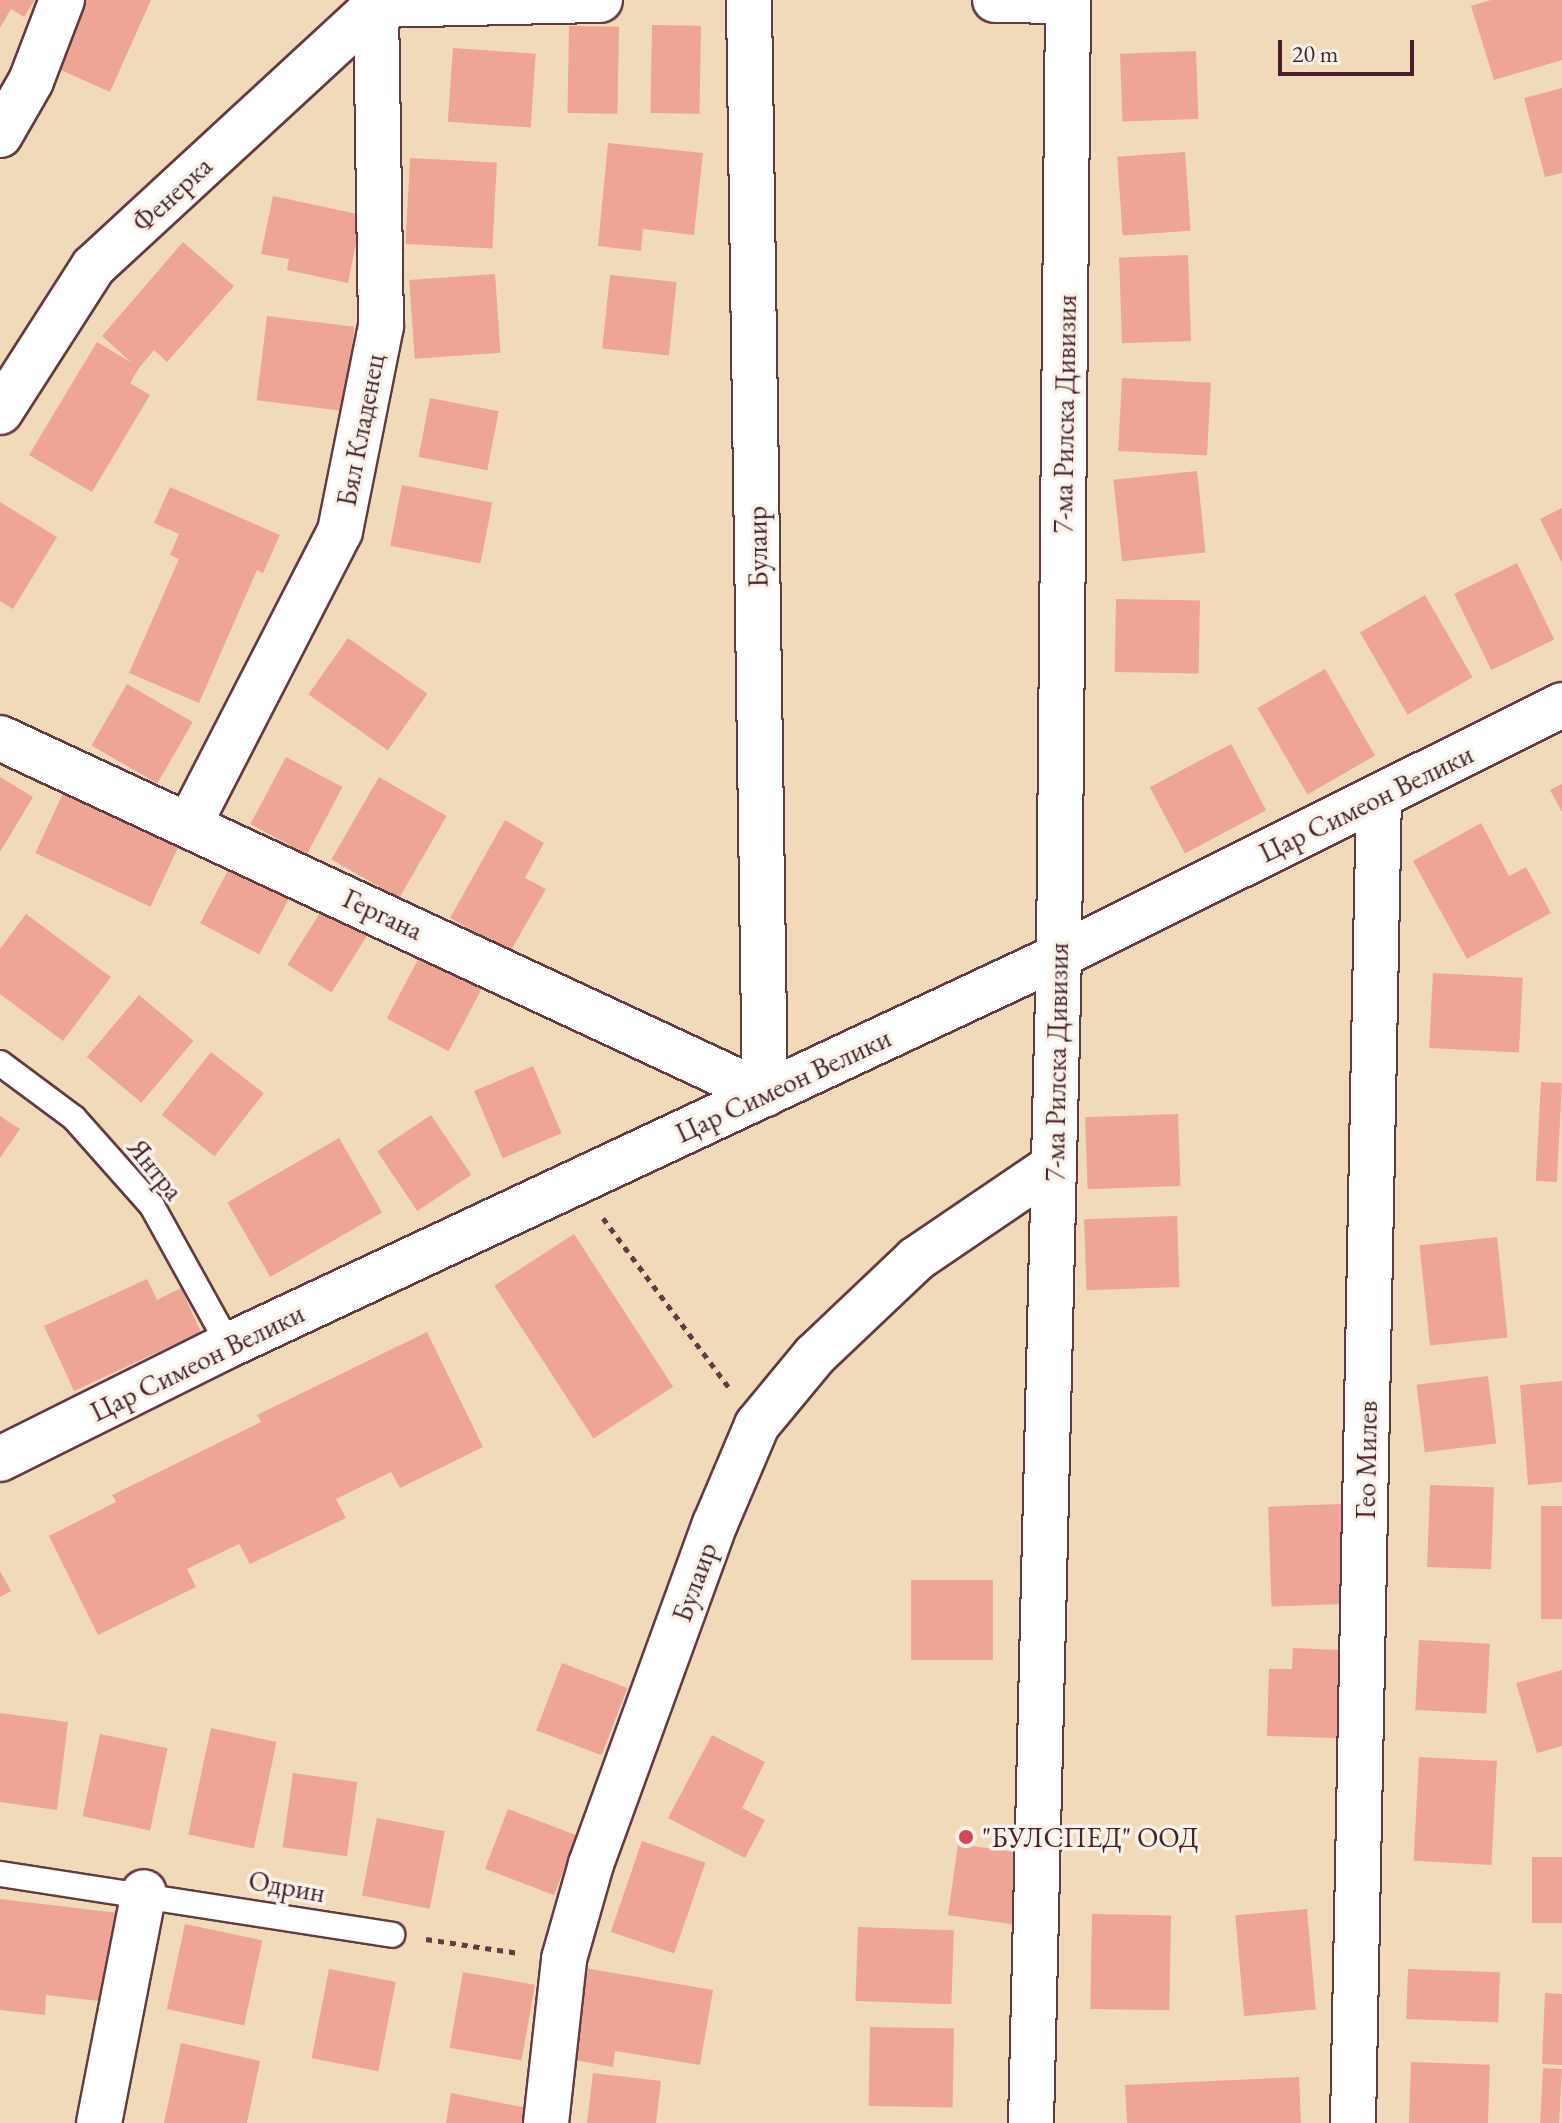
<!DOCTYPE html>
<meta charset="utf-8">
<style>
body{margin:0}
#map{position:relative;width:1562px;height:2123px;overflow:hidden;background:#f1daba;font-family:"EB Garamond",serif}
div>[style]{position:absolute}
[style*='--x']{left:calc(var(--x)*1px);top:calc(var(--y)*1px);width:calc(var(--w)*1px);rotate:calc(var(--a)*1deg)}
.building>*{inset:0;background:#eea595;transform-origin:0 0}
.path>*{height:5px;margin-top:-2.5px;transform-origin:0;background:repeating-linear-gradient(90deg,#633b40 0 6px,transparent 0 12px)}
.roads{filter:drop-shadow(2px 0 #633b40) drop-shadow(-2px 0 #633b40) drop-shadow(0 2px #633b40) drop-shadow(0 -2px #633b40)}
.lane>*{height:24px;margin:-12px;padding:0 12px;transform-origin:12px;border-radius:12px;background:#fff}
.street>*{height:44px;margin:-22px;padding:0 22px;transform-origin:22px;border-radius:22px;background:#fff}
.secondary>*{height:44px;margin:-22px;padding:0 22px;transform-origin:22px;border-radius:22px;background:#fff}
.dots>*{width:22px;height:22px;translate:-50% -50%;box-sizing:border-box;border:4px solid #f7f3e8;border-radius:50%}
span{translate:-50% -50%;white-space:nowrap;text-align:center;line-height:1.15;-webkit-text-stroke:7px #f7f3e8;paint-order:stroke}
.street-label{font-size:28px;color:#4a1f2b}
.poi-label{font-size:28px;color:#4a1f2b}
.left{translate:0 -50%;text-align:left}
.scale{position:absolute;left:1278px;top:40px;width:136px;height:36px;box-sizing:border-box;border:4px solid #4a1f2b;border-top:0;padding-left:10px;font-size:24px;line-height:28px;white-space:nowrap;color:#4a1f2b;-webkit-text-stroke:6px #f7f3e8;paint-order:stroke}
</style>
<div id="map">
<div class="building">
<div style="clip-path:polygon(0 0,35px 0,24px 17px,11px 9px,0 28px)"></div>
<div style="clip-path:polygon(81px 0,151px 0,110px 92px,52px 66px)"></div>
<div style="clip-path:polygon(1491px 0,1562px 0,1562px 60px,1494px 80px,1471px 6px)"></div>
<div style="left:652px;top:25px;width:49px;height:88px;rotate:1deg"></div>
<div style="left:569px;top:26px;width:50px;height:87px;rotate:1deg"></div>
<div style="left:453px;top:48px;width:83px;height:74px;rotate:4deg"></div>
<div style="left:1196px;top:51px;width:68px;height:76px;rotate:88deg"></div>
<div style="clip-path:polygon(1562px 88px,1562px 173px,1545px 177px,1524px 98px)"></div>
<div style="clip-path:polygon(608px 143px,703px 153px,694px 235px,643px 229px,641px 251px,598px 246px)"></div>
<div style="left:1185px;top:152px;width:79px;height:68px;rotate:86deg"></div>
<div style="left:410px;top:158px;width:87px;height:86px;rotate:3deg"></div>
<div style="clip-path:polygon(273px 196px,362px 215px,348px 283px,287px 270px,289px 259px,261px 254px)"></div>
<div style="clip-path:polygon(183px 242px,234px 286px,167px 362px,154px 350px,139px 368px,130px 383px,150px 395px,92px 492px,29px 455px,97px 342px,132px 363px,102px 336px)"></div>
<div style="left:1188px;top:255px;width:86px;height:69px;rotate:88deg"></div>
<div style="left:495px;top:274px;width:79px;height:86px;rotate:86deg"></div>
<div style="left:610px;top:275px;width:67px;height:74px;rotate:6deg"></div>
<div style="left:267px;top:316px;width:88px;height:85px;rotate:7deg"></div>
<div style="left:1122px;top:378px;width:89px;height:73px;rotate:3deg"></div>
<div style="left:430px;top:398px;width:70px;height:60px;rotate:11deg"></div>
<div style="left:1197px;top:471px;width:82px;height:84px;rotate:84deg"></div>
<div style="left:402px;top:485px;width:92px;height:62px;rotate:11deg"></div>
<div style="clip-path:polygon(170px 487px,280px 535px,263px 573px,257px 570px,199px 703px,129px 673px,179px 559px,170px 555px,179px 534px,154px 523px)"></div>
<div style="clip-path:polygon(0 502px,57px 537px,13px 609px,0 601px)"></div>
<div style="clip-path:polygon(1562px 508px,1562px 563px,1540px 519px)"></div>
<div style="left:1517px;top:563px;width:85px;height:70px;rotate:64deg"></div>
<div style="left:1425px;top:595px;width:95px;height:75px;rotate:60deg"></div>
<div style="left:1116px;top:599px;width:84px;height:73px;rotate:1deg"></div>
<div style="left:348px;top:638px;width:97px;height:69px;rotate:35deg"></div>
<div style="left:1325px;top:669px;width:100px;height:78px;rotate:60deg"></div>
<div style="left:127px;top:684px;width:76px;height:71px;rotate:30deg"></div>
<div style="left:1231px;top:744px;width:75px;height:92px;rotate:62deg"></div>
<div style="left:286px;top:757px;width:64px;height:76px;rotate:28deg"></div>
<div style="clip-path:polygon(0 777px,33px 797px,0 852px)"></div>
<div style="left:379px;top:777px;width:78px;height:95px;rotate:30deg"></div>
<div style="clip-path:polygon(1562px 784px,1562px 812px,1550px 790px)"></div>
<div style="left:67px;top:785px;width:127px;height:75px;rotate:25deg"></div>
<div style="clip-path:polygon(505px 820px,544px 843px,525px 878px,546px 889px,510px 952px,450px 918px)"></div>
<div style="clip-path:polygon(1481px 823px,1509px 876px,1526px 867px,1551px 913px,1467px 959px,1413px 861px)"></div>
<div style="left:232px;top:863px;width:67px;height:68px;rotate:28deg"></div>
<div style="left:323px;top:908px;width:52px;height:67px;rotate:32deg"></div>
<div style="clip-path:polygon(26px 914px,111px 977px,63px 1041px,0 994px,0 949px)"></div>
<div style="left:421px;top:954px;width:70px;height:73px;rotate:28deg"></div>
<div style="left:1433px;top:973px;width:90px;height:75px;rotate:3deg"></div>
<div style="left:139px;top:995px;width:71px;height:81px;rotate:40deg"></div>
<div style="left:211px;top:1052px;width:67px;height:80px;rotate:38deg"></div>
<div style="left:533px;top:1066px;width:73px;height:64px;rotate:67deg"></div>
<div style="left:1541px;top:1082px;width:21px;height:99px;rotate:3deg"></div>
<div style="left:1178px;top:1114px;width:72px;height:93px;rotate:88deg"></div>
<div style="left:431px;top:1115px;width:72px;height:65px;rotate:56deg"></div>
<div style="clip-path:polygon(0 1116px,20px 1129px,0 1158px)"></div>
<div style="left:339px;top:1138px;width:86px;height:129px;rotate:60deg"></div>
<div style="left:1177px;top:1216px;width:71px;height:93px;rotate:88deg"></div>
<div style="left:574px;top:1234px;width:182px;height:95px;rotate:57deg"></div>
<div style="left:1497px;top:1237px;width:101px;height:78px;rotate:84deg"></div>
<div style="clip-path:polygon(147px 1279px,157px 1300px,181px 1288px,201px 1332px,74px 1391px,44px 1326px)"></div>
<div style="clip-path:polygon(427px 1332px,483px 1447px,400px 1488px,391px 1472px,336px 1499px,346px 1518px,250px 1564px,239px 1544px,187px 1569px,196px 1587px,98px 1635px,49px 1536px,116px 1502px,112px 1495px,261px 1422px,257px 1415px)"></div>
<div style="left:1488px;top:1376px;width:68px;height:72px;rotate:83deg"></div>
<div style="clip-path:polygon(1562px 1381px,1562px 1482px,1528px 1485px,1520px 1385px)"></div>
<div style="left:1430px;top:1485px;width:64px;height:82px;rotate:2deg"></div>
<div style="left:1342px;top:1504px;width:100px;height:74px;rotate:88deg"></div>
<div style="left:1541px;top:1506px;width:21px;height:113px"></div>
<div style="clip-path:polygon(0 1571px,11px 1591px,0 1597px)"></div>
<div style="left:911px;top:1580px;width:82px;height:80px"></div>
<div style="left:1419px;top:1640px;width:71px;height:70px;rotate:3deg"></div>
<div style="clip-path:polygon(1293px 1648px,1340px 1650px,1337px 1738px,1267px 1736px,1269px 1669px,1292px 1669px)"></div>
<div style="left:562px;top:1663px;width:70px;height:72px;rotate:21deg"></div>
<div style="clip-path:polygon(1562px 1670px,1562px 1746px,1537px 1753px,1516px 1683px)"></div>
<div style="clip-path:polygon(0 1713px,68px 1722px,57px 1810px,0 1802px)"></div>
<div style="left:211px;top:1728px;width:67px;height:109px;rotate:12deg"></div>
<div style="left:100px;top:1734px;width:69px;height:84px;rotate:12deg"></div>
<div style="clip-path:polygon(712px 1735px,765px 1762px,742px 1808px,765px 1820px,745px 1858px,668px 1818px)"></div>
<div style="left:1419px;top:1757px;width:78px;height:104px;rotate:3deg"></div>
<div style="left:293px;top:1773px;width:65px;height:75px;rotate:8deg"></div>
<div style="left:508px;top:1809px;width:74px;height:64px;rotate:21deg"></div>
<div style="left:377px;top:1818px;width:69px;height:79px;rotate:11deg"></div>
<div style="left:642px;top:1841px;width:67px;height:96px;rotate:19deg"></div>
<div style="left:958px;top:1844px;width:67px;height:72px;rotate:8deg"></div>
<div style="left:1562px;top:1857px;width:66px;height:30px;rotate:90deg"></div>
<div style="clip-path:polygon(0 1899px,118px 1913px,109px 2002px,46px 1995px,45px 2015px,0 2010px)"></div>
<div style="left:1307px;top:1909px;width:101px;height:72px;rotate:85deg"></div>
<div style="left:1092px;top:1914px;width:79px;height:95px;rotate:1deg"></div>
<div style="left:185px;top:1924px;width:79px;height:87px;rotate:12deg"></div>
<div style="left:858px;top:1927px;width:96px;height:74px;rotate:2deg"></div>
<div style="clip-path:polygon(585px 1968px,713px 1990px,700px 2065px,615px 2051px,613px 2067px,569px 2059px)"></div>
<div style="left:329px;top:1969px;width:68px;height:91px;rotate:11deg"></div>
<div style="left:1408px;top:1969px;width:92px;height:50px;rotate:2deg"></div>
<div style="left:463px;top:1972px;width:73px;height:77px;rotate:10deg"></div>
<div style="clip-path:polygon(1545px 1993px,1562px 1994px,1562px 2065px,1542px 2064px)"></div>
<div style="left:870px;top:2027px;width:84px;height:79px;rotate:1deg"></div>
<div style="clip-path:polygon(181px 2043px,260px 2061px,247px 2123px,164px 2123px)"></div>
<div style="left:1411px;top:2062px;width:79px;height:61px;rotate:2deg"></div>
<div style="left:1543px;top:2068px;width:19px;height:55px;rotate:3deg"></div>
<div style="clip-path:polygon(593px 2073px,661px 2081px,656px 2123px,587px 2123px)"></div>
<div style="clip-path:polygon(1299px 2077px,1301px 2123px,1127px 2123px,1125px 2085px)"></div>
<div style="clip-path:polygon(451px 2093px,527px 2108px,524px 2123px,446px 2123px)"></div>
</div>
<div class="path">
<div style="--x:603;--y:1218;--w:213;--a:53.4"></div>
<div style="--x:426;--y:1939;--w:94;--a:8.6"></div>
</div>
<div class="roads">
<div class="lane">
<div style="--x:0;--y:1063;--w:92;--a:36.6"></div>
<div style="--x:74;--y:1118;--w:118;--a:48.4"></div>
<div style="--x:152;--y:1206;--w:159;--a:61"></div>
<div style="--x:0;--y:1874;--w:397;--a:8.8"></div>
</div>
<div class="street">
<div style="--x:995;--y:0;--w:73;--a:0.8"></div>
<div style="--x:0;--y:135;--w:62;--a:-60.1"></div>
<div style="--x:31;--y:81;--w:87;--a:-69.1"></div>
<div style="--x:0;--y:412;--w:172;--a:-57.3"></div>
<div style="--x:93;--y:267;--w:386;--a:-42.7"></div>
<div style="--x:377;--y:5;--w:223;--a:-1.3"></div>
<div style="--x:0;--y:738;--w:844;--a:24.96"></div>
<div style="--x:765;--y:1094;--w:1094;--a:-90.84"></div>
<div style="--x:190;--y:823;--w:328;--a:-62.8"></div>
<div style="--x:340;--y:531;--w:209;--a:-78.7"></div>
<div style="--x:381;--y:326;--w:326;--a:-90.9"></div>
<div style="--x:0;--y:1459;--w:256;--a:-26.5"></div>
<div style="--x:229;--y:1345;--w:917;--a:-25.11"></div>
<div style="--x:1059;--y:956;--w:562;--a:-26.52"></div>
<div style="--x:99;--y:2123;--w:235;--a:-79"></div>
<div style="--x:546;--y:2123;--w:165;--a:-83.7"></div>
<div style="--x:564;--y:1959;--w:99;--a:-74.1"></div>
<div style="--x:591;--y:1864;--w:362;--a:-70"></div>
<div style="--x:715;--y:1524;--w:108;--a:-67"></div>
<div style="--x:757;--y:1425;--w:91;--a:-50.4"></div>
<div style="--x:815;--y:1355;--w:139;--a:-43.5"></div>
<div style="--x:916;--y:1259;--w:166;--a:-34.2"></div>
<div style="--x:1353;--y:2123;--w:1327;--a:-88.88"></div>
</div>
<div class="secondary">
<div style="--x:1031;--y:2123;--w:1167;--a:-88.63"></div>
<div style="--x:1059;--y:956;--w:956;--a:-89.46"></div>
</div>
</div>
<div class="dots">
<div style="left:966px;top:1837px;background:#d1495b"></div>
</div>
<div class="street-label">
<span style="left:172px;top:194px;rotate:-43deg">Фенерка</span>
<span style="left:1064px;top:414px;rotate:-89deg">7-ма Рилска Дивизия</span>
<span style="left:360px;top:430px;rotate:-79deg">Бял Кладенец</span>
<span style="left:757px;top:547px;rotate:-91deg">Булаир</span>
<span style="left:1366px;top:803px;rotate:-26deg">Цар Симеон Велики</span>
<span style="left:383px;top:914px;rotate:25deg">Гергана</span>
<span style="left:1056px;top:1062px;rotate:-89deg">7-ма Рилска Дивизия</span>
<span style="left:783px;top:1085px;rotate:-25deg">Цар Симеон Велики</span>
<span style="left:156px;top:1169px;rotate:51deg">Янтра</span>
<span style="left:197px;top:1362px;rotate:-26deg">Цар Симеон Велики</span>
<span style="left:1366px;top:1460px;rotate:-89deg">Гео Милев</span>
<span style="left:694px;top:1582px;rotate:-70deg">Булаир</span>
<span style="left:287px;top:1886px;rotate:10deg">Одрин</span>
</div>
<div class="poi-label">
<span class="left" style="left:982px;top:1837px">"БУЛСПЕД" ООД</span>
</div>
<div class="scale">20 m</div>
</div>
